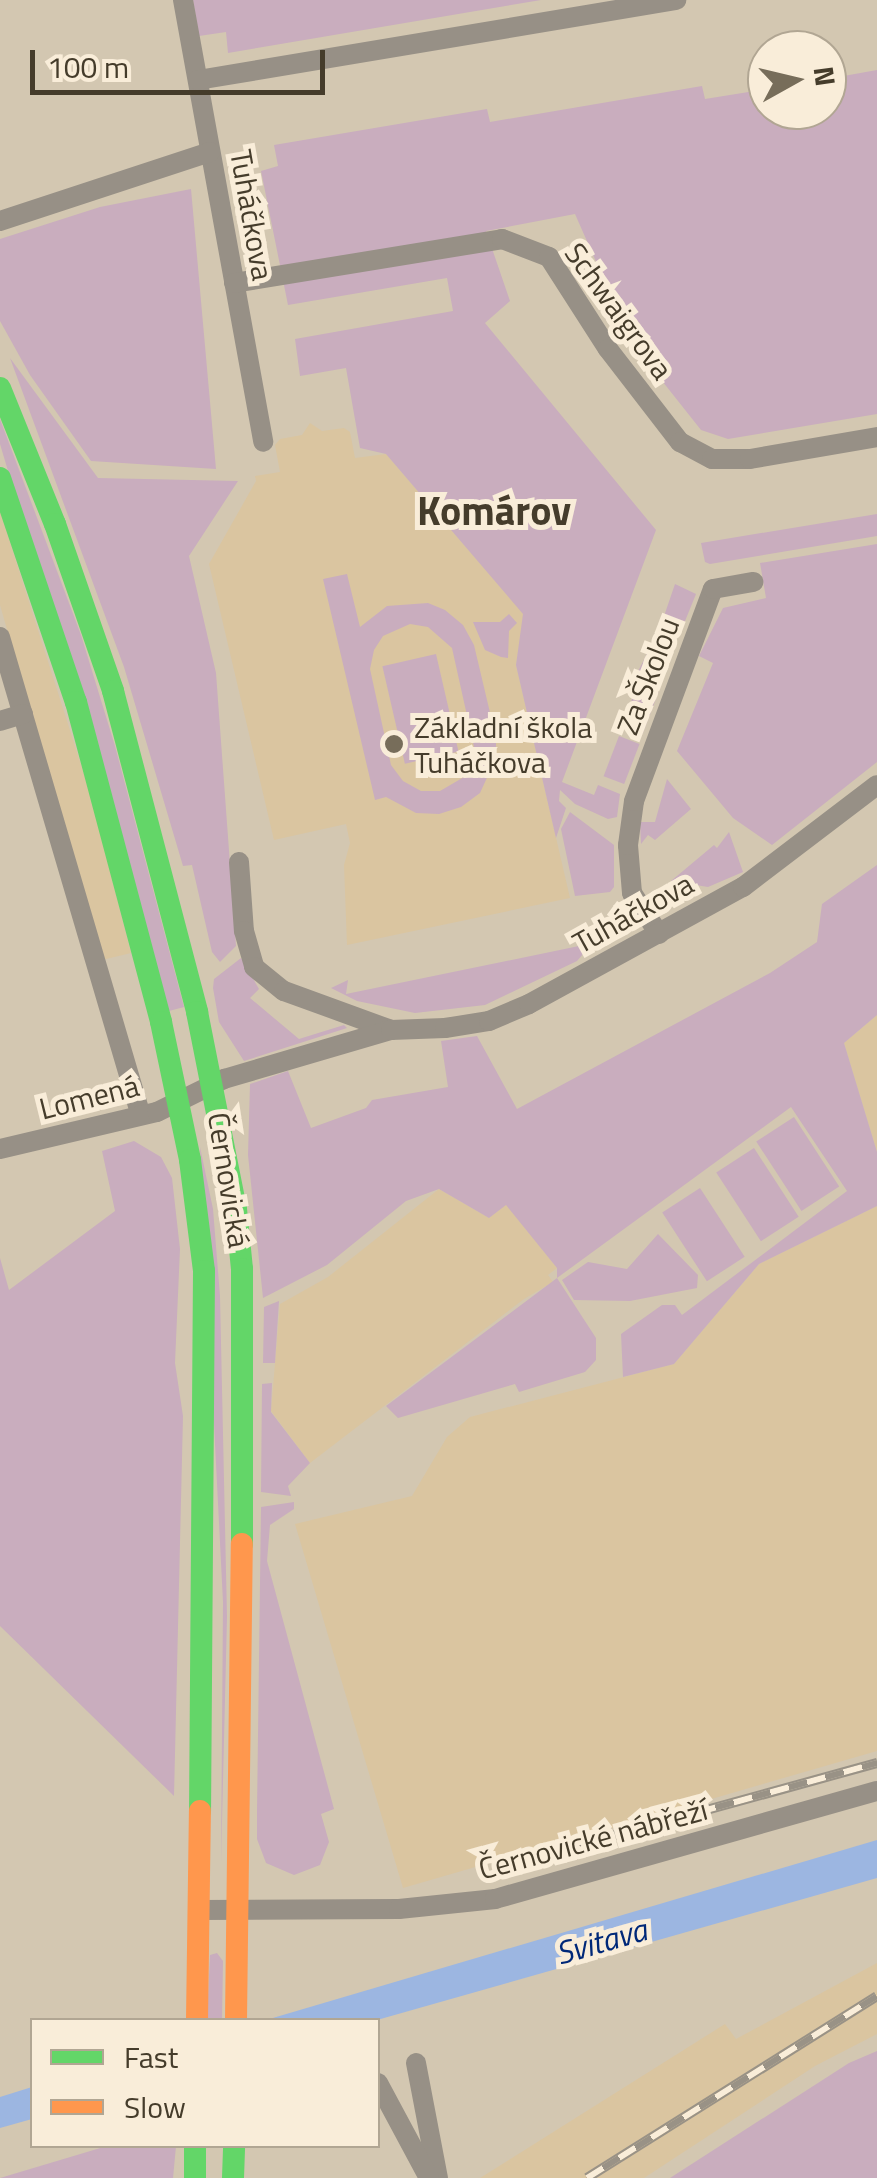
<!DOCTYPE html>
<meta charset="utf-8">
<style>
body{margin:0}
#map{position:relative;width:877px;height:2178px;overflow:hidden;background:#d3c7b1;font-family:"Titillium Web",sans-serif}
div>[style]{position:absolute}
[style*='--x']{left:calc(var(--x)*1px);top:calc(var(--y)*1px);width:calc(var(--w)*1px);rotate:calc(var(--a)*1deg)}
.built>*{inset:0;background:#dac5a0}
.green>*{inset:0;background:#c9adbe;transform-origin:0 0}
.water>*{inset:0;background:#9cb6e1}
.street>*{height:20px;margin:-10px;padding:0 10px;transform-origin:10px;border-radius:10px;background:#979086}
.fast>*{height:22px;margin:-11px;padding:0 11px;transform-origin:11px;border-radius:11px;background:#63d668}
.slow>*{height:22px;margin:-11px;padding:0 11px;transform-origin:11px;border-radius:11px;background:#ff974d}
.rail>*{height:10px;margin-top:-5px;transform-origin:0;background:repeating-linear-gradient(90deg,#f9edd9 0 19px,#999286 0 38px);box-sizing:border-box;border-block:2px solid #999286}
.dots>*{width:28px;height:28px;translate:-50% -50%;box-sizing:border-box;border:5px solid #f9edd9;border-radius:50%}
span{translate:-50% -50%;white-space:nowrap;text-align:center;line-height:1.15;-webkit-text-stroke:10px #f9edd9;paint-order:stroke}
.street-label{font-size:30px;color:#453c2b}
.poi-label{font-size:30px;color:#453c2b}
.left{translate:0 -50%;text-align:left}
.water-label{font-size:32px;color:#002878;font-style:italic}
.district-label{font-size:40px;color:#453c2b;font-weight:700}
.legend{position:absolute;left:30px;top:2018px;width:350px;height:130px;box-sizing:border-box;background:#f9edd9;border:2px solid #b1a693;margin:0;padding:12px 18px;list-style:none;font-size:30px;color:#453c2b}
.legend li{display:flex;align-items:center;gap:20px;height:50px}
.legend b{width:50px;border:2px solid #b1a693}
.north{position:absolute;left:747px;top:30px;width:100px;height:100px;box-sizing:border-box;background:#f9edd9;border:2px solid #b1a693;border-radius:50%;rotate:82deg;font-size:28px;font-weight:700;line-height:40px;text-align:center;color:#453c2b}
.north::after{content:'';display:block;margin:auto;width:35px;height:45px;background:#776d5a;clip-path:polygon(50% 0,100% 100%,50% 72%,0 100%)}
.scale{position:absolute;left:30px;top:50px;width:295px;height:45px;box-sizing:border-box;border:5px solid #453c2b;border-top:0;padding-left:12px;font-size:30px;line-height:35px;white-space:nowrap;color:#453c2b;-webkit-text-stroke:8px #f9edd9;paint-order:stroke}
</style>
<div id="map">
<div class="built">
<div style="clip-path:polygon(310px 423px,322px 431px,344px 428px,350px 432px,355px 458px,386px 454px,524px 614px,516px 665px,570px 898px,347px 945px,344px 865px,350px 843px,346px 824px,274px 840px,209px 564px,256px 481px,255px 476px,280px 472px,275px 445px,280px 439px,302px 435px)"></div>
<div style="clip-path:polygon(0 511px,89px 790px,131px 953px,102px 960px,0 605px)"></div>
<div style="clip-path:polygon(877px 1015px,877px 1152px,844px 1043px)"></div>
<div style="clip-path:polygon(439px 1189px,489px 1218px,506px 1204px,557px 1268px,548px 1275px,553px 1282px,524px 1299px,310px 1463px,271px 1411px,280px 1304px,328px 1277px)"></div>
<div style="clip-path:polygon(877px 1206px,877px 1751px,403px 1888px,295px 1524px,412px 1496px,447px 1437px,470px 1417px,674px 1364px,759px 1264px)"></div>
<div style="clip-path:polygon(877px 1963px,877px 2034px,815px 2066px,644px 2178px,480px 2178px,725px 2024px,736px 2039px)"></div>
</div>
<div class="green">
<div style="clip-path:polygon(193px 0,541px 0,228px 53px,226px 32px,199px 36px)"></div>
<div style="clip-path:polygon(877px 70px,877px 414px,728px 439px,701px 430px,632px 343px,575px 214px,486px 231px,510px 301px,485px 323px,656px 530px,562px 782px,594px 795px,598px 785px,620px 794px,617px 817px,608px 819px,575px 804px,560px 790px,559px 801px,566px 808px,556px 838px,516px 665px,523px 614px,386px 454px,360px 448px,346px 368px,300px 376px,295px 339px,453px 311px,447px 278px,288px 305px,261px 171px,278px 166px,274px 145px,487px 109px,490px 122px,702px 86px,705px 99px,767px 89px,767px 110px,827px 110px,827px 79px)"></div>
<div style="clip-path:polygon(191px 189px,216px 469px,91px 461px,30px 375px,0 321px,0 239px,100px 207px)"></div>
<div style="clip-path:polygon(10px 358px,98px 478px,238px 481px,189px 556px,216px 673px,236px 946px,220px 962px,212px 952px,192px 865px,183px 866px,124px 667px)"></div>
<div style="clip-path:polygon(0 419px,81px 635px,115px 746px,184px 1007px,169px 1011px,0 444px)"></div>
<div style="clip-path:polygon(877px 514px,877px 536px,710px 564px,705px 562px,701px 543px)"></div>
<div style="clip-path:polygon(877px 544px,877px 762px,772px 845px,733px 818px,677px 751px,713px 663px,699px 656px,723px 608px,766px 598px,760px 563px)"></div>
<div style="clip-path:polygon(evenodd,347px 574px,360px 627px,387px 606px,428px 603px,445px 610px,463px 625px,474px 645px,496px 738px,496px 758px,480px 793px,461px 807px,439px 814px,416px 813px,386px 797px,375px 800px,323px 579px,347px 574px,410px 624px,428px 627px,452px 648px,474px 747px,472px 764px,464px 777px,440px 791px,421px 791px,403px 781px,391px 765px,370px 669px,374px 650px,383px 636px,410px 624px)"></div>
<div style="clip-path:polygon(675px 584px,696px 594px,681px 631px,661px 625px)"></div>
<div style="clip-path:polygon(509px 614px,517px 623px,509px 631px,508px 658px,501px 657px,485px 650px,473px 622px,500px 622px)"></div>
<div style="left:657px;top:634px;width:22px;height:44px;rotate:27deg"></div>
<div style="left:436px;top:654px;width:100px;height:55px;rotate:77deg"></div>
<div style="left:638px;top:684px;width:22px;height:45px;rotate:21deg"></div>
<div style="left:619px;top:736px;width:22px;height:43px;rotate:21deg"></div>
<div style="clip-path:polygon(667px 779px,691px 809px,655px 840px,648px 835px,641px 844px,640px 822px,655px 822px)"></div>
<div style="clip-path:polygon(570px 812px,614px 845px,614px 887px,610px 892px,575px 896px,561px 829px)"></div>
<div style="clip-path:polygon(729px 832px,743px 872px,708px 887px,671px 881px,714px 845px,717px 848px)"></div>
<div style="clip-path:polygon(877px 865px,877px 1015px,844px 1043px,877px 1152px,877px 1206px,759px 1264px,674px 1364px,623px 1377px,621px 1334px,662px 1305px,675px 1305px,682px 1315px,847px 1191px,791px 1107px,557px 1278px,596px 1338px,596px 1360px,585px 1372px,519px 1392px,515px 1384px,398px 1418px,386px 1406px,557px 1278px,557px 1268px,506px 1205px,489px 1218px,439px 1189px,406px 1201px,327px 1265px,263px 1298px,248px 1155px,250px 1084px,288px 1071px,311px 1128px,366px 1108px,372px 1100px,448px 1087px,441px 1041px,477px 1036px,517px 1109px,770px 973px,817px 942px,822px 904px)"></div>
<div style="clip-path:polygon(586px 929px,602px 932px,577px 961px,485px 1005px,415px 1013px,357px 1001px,331px 988px,348px 980px,346px 994px,579px 946px)"></div>
<div style="clip-path:polygon(241px 958px,259px 989px,250px 998px,299px 1039px,344px 1025px,347px 1028px,244px 1061px,219px 1022px,213px 988px,214px 979px)"></div>
<div style="left:794px;top:1117px;width:83px;height:45px;rotate:57deg"></div>
<div style="clip-path:polygon(134px 1141px,161px 1157px,172px 1178px,180px 1249px,175px 1363px,183px 1416px,174px 1796px,0 1626px,0 1258px,9px 1290px,115px 1211px,102px 1151px)"></div>
<div style="clip-path:polygon(200px 1147px,213px 1209px,220px 1296px,227px 1617px,221px 1863px,223px 1602px)"></div>
<div style="left:754px;top:1148px;width:82px;height:45px;rotate:57deg"></div>
<div style="left:700px;top:1188px;width:82px;height:45px;rotate:57deg"></div>
<div style="clip-path:polygon(658px 1234px,698px 1275px,697px 1288px,630px 1301px,574px 1300px,562px 1280px,588px 1262px,627px 1269px)"></div>
<div style="clip-path:polygon(279px 1301px,275px 1363px,263px 1363px,264px 1307px)"></div>
<div style="clip-path:polygon(272px 1383px,271px 1412px,310px 1463px,288px 1486px,291px 1496px,261px 1492px,262px 1384px)"></div>
<div style="clip-path:polygon(294px 1502px,294px 1509px,270px 1525px,267px 1561px,334px 1809px,321px 1814px,329px 1842px,320px 1865px,294px 1875px,266px 1863px,257px 1839px,257px 1811px,261px 1507px)"></div>
<div style="clip-path:polygon(217px 1953px,223px 1961px,222px 2020px,207px 2020px,210px 1955px)"></div>
<div style="clip-path:polygon(877px 2051px,877px 2178px,670px 2178px,849px 2063px)"></div>
<div style="clip-path:polygon(107px 2146px,176px 2146px,173px 2178px,0 2178px)"></div>
</div>
<div class="water">
<div style="clip-path:polygon(877px 1840px,877px 1878px,377px 2020px,266px 2020px)"></div>
<div style="clip-path:polygon(32px 2087px,32px 2119px,0 2128px,0 2097px)"></div>
</div>
<div class="street">
<div style="--x:183;--y:0;--w:449;--a:79.7"></div>
<div style="--x:198;--y:80;--w:485;--a:-9.5"></div>
<div style="--x:0;--y:221;--w:221;--a:-18.2"></div>
<div style="--x:234;--y:283;--w:272;--a:-9.3"></div>
<div style="--x:502;--y:239;--w:50;--a:21"></div>
<div style="--x:549;--y:257;--w:109;--a:57.3"></div>
<div style="--x:608;--y:349;--w:118;--a:52.3"></div>
<div style="--x:680;--y:442;--w:36;--a:28"></div>
<div style="--x:712;--y:459;--w:38;--a:0"></div>
<div style="--x:750;--y:459;--w:129;--a:-9.8"></div>
<div style="--x:0;--y:637;--w:498;--a:73.6"></div>
<div style="--x:0;--y:721;--w:24;--a:-17"></div>
<div style="--x:239;--y:862;--w:69;--a:85.9"></div>
<div style="--x:244;--y:931;--w:37;--a:74"></div>
<div style="--x:254;--y:967;--w:38;--a:39"></div>
<div style="--x:284;--y:991;--w:114;--a:20"></div>
<div style="--x:659;--y:934;--w:49;--a:-123.4"></div>
<div style="--x:632;--y:893;--w:48;--a:-94.8"></div>
<div style="--x:628;--y:845;--w:44;--a:-82.2"></div>
<div style="--x:634;--y:801;--w:226;--a:-69.6"></div>
<div style="--x:713;--y:589;--w:41;--a:-9.9"></div>
<div style="--x:0;--y:1149;--w:161;--a:-13.3"></div>
<div style="--x:157;--y:1112;--w:75;--a:-26.2"></div>
<div style="--x:224;--y:1079;--w:174;--a:-16.4"></div>
<div style="--x:391;--y:1030;--w:54;--a:-2.1"></div>
<div style="--x:445;--y:1028;--w:45;--a:-9"></div>
<div style="--x:489;--y:1021;--w:43;--a:-23"></div>
<div style="--x:529;--y:1004;--w:244;--a:-28.7"></div>
<div style="--x:743;--y:887;--w:168;--a:-37.3"></div>
<div style="--x:198;--y:1910;--w:201;--a:-0.3"></div>
<div style="--x:399;--y:1909;--w:97;--a:-5.9"></div>
<div style="--x:495;--y:1899;--w:397;--a:-15.8"></div>
<div style="--x:416;--y:2063;--w:117;--a:79.2"></div>
<div style="--x:378;--y:2083;--w:108;--a:61.8"></div>
</div>
<div class="fast">
<div style="--x:0;--y:388;--w:147;--a:68"></div>
<div style="--x:55;--y:524;--w:177;--a:70.8"></div>
<div style="--x:113;--y:691;--w:332;--a:75.3"></div>
<div style="--x:197;--y:1012;--w:201;--a:78.8"></div>
<div style="--x:236;--y:1209;--w:60;--a:84.3"></div>
<div style="--x:242;--y:1269;--w:275;--a:90"></div>
<div style="--x:0;--y:478;--w:237;--a:71.3"></div>
<div style="--x:76;--y:702;--w:331;--a:75.1"></div>
<div style="--x:161;--y:1022;--w:141;--a:78.1"></div>
<div style="--x:190;--y:1160;--w:112;--a:82.8"></div>
<div style="--x:204;--y:1271;--w:540;--a:90.42"></div>
<div style="--x:195;--y:2146;--w:32;--a:90"></div>
<div style="--x:233;--y:2178;--w:32;--a:-88"></div>
</div>
<div class="slow">
<div style="--x:197;--y:2020;--w:209;--a:-89.2"></div>
<div style="--x:236;--y:2020;--w:476;--a:-89.3"></div>
</div>
<div class="rail">
<div style="--x:514;--y:1863;--w:377;--a:-15.4"></div>
<div style="--x:587;--y:2178;--w:342;--a:-32.1"></div>
</div>
<div class="dots">
<div style="left:394px;top:744px;background:#776d5a"></div>
</div>
<div class="street-label">
<span style="left:252px;top:215px;rotate:80deg">Tuháčkova</span>
<span style="left:619px;top:311px;rotate:54deg">Schwaigrova</span>
<span style="left:648px;top:676px;rotate:-69deg">Za Školou</span>
<span style="left:633px;top:913px;rotate:-29deg">Tuháčkova</span>
<span style="left:89px;top:1097px;rotate:-14deg">Lomená</span>
<span style="left:229px;top:1180px;rotate:81deg">Černovická</span>
<span style="left:593px;top:1839px;rotate:-15deg">Černovické nábřeží</span>
</div>
<div class="poi-label">
<span class="left" style="left:414px;top:744px">Základní škola<br>Tuháčkova</span>
</div>
<div class="water-label">
<span style="left:601px;top:1941px;rotate:-16deg">Svitava</span>
</div>
<div class="district-label">
<span style="left:494px;top:511px">Komárov</span>
</div>
<ul class="legend">
<li><b style="height:12px;background:#63d668"></b>Fast</li>
<li><b style="height:12px;background:#ff974d"></b>Slow</li>
</ul>
<div class="north">N</div>
<div class="scale">100 m</div>
</div>
